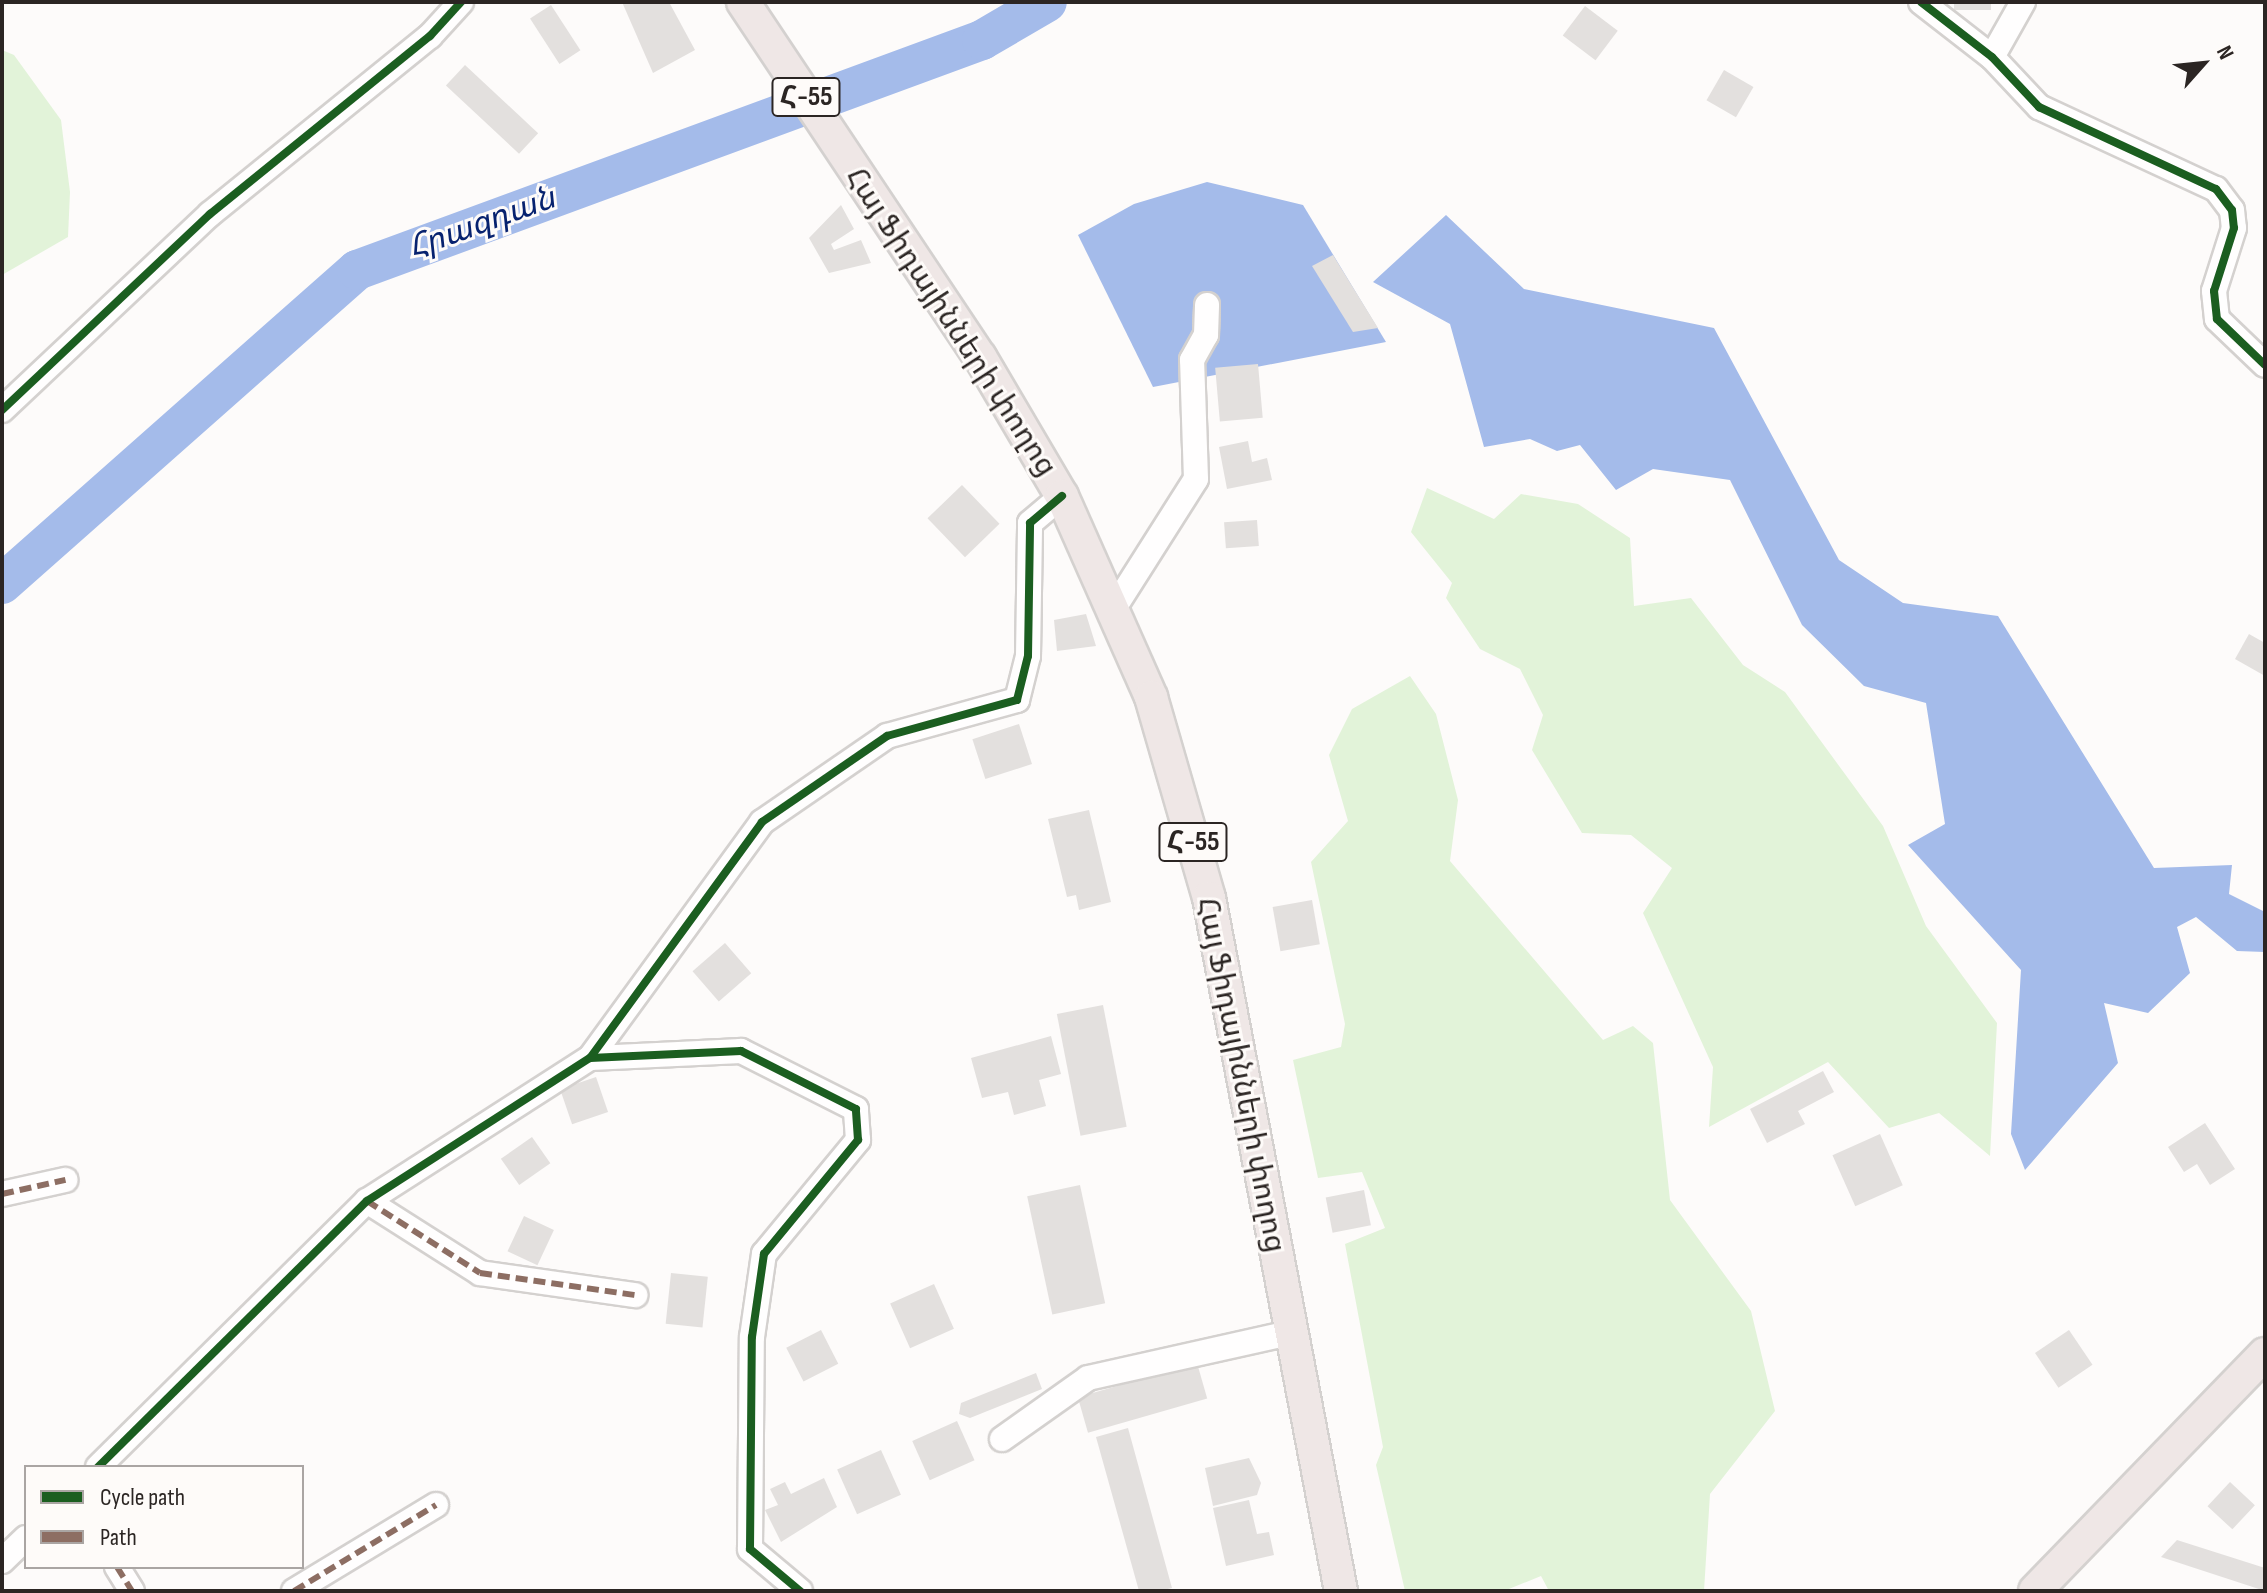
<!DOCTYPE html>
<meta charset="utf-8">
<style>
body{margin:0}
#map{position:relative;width:2267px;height:1593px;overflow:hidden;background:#fdfbfa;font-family:"Sofia Sans Condensed","Noto Sans Armenian",sans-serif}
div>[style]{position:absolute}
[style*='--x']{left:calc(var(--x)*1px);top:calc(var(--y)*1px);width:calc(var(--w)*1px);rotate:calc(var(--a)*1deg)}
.green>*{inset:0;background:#e2f3d9}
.water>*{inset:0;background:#a4bbea}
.river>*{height:40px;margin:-20px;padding:0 20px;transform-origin:20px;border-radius:20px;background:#a4bbea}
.building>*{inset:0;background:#e3e0de;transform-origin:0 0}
.roads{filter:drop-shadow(2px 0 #d4d1cf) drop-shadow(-2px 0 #d4d1cf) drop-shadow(0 2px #d4d1cf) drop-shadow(0 -2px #d4d1cf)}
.minor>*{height:24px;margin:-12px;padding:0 12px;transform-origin:12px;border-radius:12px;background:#fffefe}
.major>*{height:32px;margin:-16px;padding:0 16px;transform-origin:16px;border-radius:16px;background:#efe7e6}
.quiet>*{height:6px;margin-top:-3px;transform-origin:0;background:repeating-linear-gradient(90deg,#8d6e63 0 12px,transparent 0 18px)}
.cycleway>*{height:8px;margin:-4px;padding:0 4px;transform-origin:4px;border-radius:4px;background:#1b5e20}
span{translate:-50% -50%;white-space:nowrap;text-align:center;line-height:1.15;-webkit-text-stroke:6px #fefbf9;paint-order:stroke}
.shield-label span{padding:2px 6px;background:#fefbf9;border:2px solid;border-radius:6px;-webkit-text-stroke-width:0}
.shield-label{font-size:28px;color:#2b2523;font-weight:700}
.street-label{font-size:30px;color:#2b2523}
.water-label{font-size:32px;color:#07226f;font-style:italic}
.frame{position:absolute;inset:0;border:4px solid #2b2523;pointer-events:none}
.legend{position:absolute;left:24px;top:1465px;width:280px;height:104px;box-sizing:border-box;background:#fefbf9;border:2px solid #aaa5a3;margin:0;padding:10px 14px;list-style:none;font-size:24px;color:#2b2523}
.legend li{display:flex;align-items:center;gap:16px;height:40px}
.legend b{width:40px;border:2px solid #aaa5a3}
.north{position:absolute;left:2163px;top:24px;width:80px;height:80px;-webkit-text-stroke:6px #fefbf9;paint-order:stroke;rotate:63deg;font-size:22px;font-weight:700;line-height:32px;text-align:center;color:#2b2523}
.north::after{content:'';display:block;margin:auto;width:28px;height:36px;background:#2b2523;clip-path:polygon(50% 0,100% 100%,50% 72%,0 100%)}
</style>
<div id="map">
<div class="green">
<div style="clip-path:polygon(2px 50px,14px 55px,61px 120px,70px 192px,68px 237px,2px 275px)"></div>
<div style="clip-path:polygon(1427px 488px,1494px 519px,1521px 494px,1578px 504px,1630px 538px,1634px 606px,1691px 598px,1743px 665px,1785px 692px,1883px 826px,1926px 926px,1997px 1023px,1990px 1156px,1939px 1113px,1889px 1128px,1828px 1062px,1709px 1127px,1713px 1067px,1643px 913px,1672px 868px,1631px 835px,1582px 833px,1532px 750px,1543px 715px,1520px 669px,1480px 649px,1446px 598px,1452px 583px,1411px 532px)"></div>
<div style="clip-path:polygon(1410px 676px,1436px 714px,1458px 800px,1450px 861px,1603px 1040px,1633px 1026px,1653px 1043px,1670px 1200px,1751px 1311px,1775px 1411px,1710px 1494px,1704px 1591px,1549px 1591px,1541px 1576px,1504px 1591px,1405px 1591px,1376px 1465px,1383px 1447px,1345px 1244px,1385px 1228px,1362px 1172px,1318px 1178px,1293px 1060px,1341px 1047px,1345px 1024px,1311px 862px,1348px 821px,1329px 755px,1352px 709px)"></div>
</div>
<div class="water">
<div style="clip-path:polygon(1207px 182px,1303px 205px,1386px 342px,1153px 387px,1078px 235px,1134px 204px)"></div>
<div style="clip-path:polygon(1446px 215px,1524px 289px,1714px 328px,1839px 560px,1903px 603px,1998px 616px,2154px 868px,2232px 865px,2229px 894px,2265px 912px,2265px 952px,2237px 951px,2196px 917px,2177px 927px,2190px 973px,2148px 1013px,2104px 1003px,2118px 1063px,2025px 1170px,2011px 1134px,2021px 970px,1908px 845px,1945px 824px,1926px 703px,1864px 686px,1802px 625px,1730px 480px,1653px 469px,1616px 490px,1580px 445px,1557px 451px,1530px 439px,1484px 447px,1450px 324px,1373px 282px)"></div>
</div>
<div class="river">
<div style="--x:2;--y:584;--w:474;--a:-41.5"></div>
<div style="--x:357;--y:270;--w:666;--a:-20.2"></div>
<div style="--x:982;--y:40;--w:75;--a:-30.3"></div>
</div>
<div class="building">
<div style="clip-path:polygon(622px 2px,669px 2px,695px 50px,653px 73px)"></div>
<div style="left:1954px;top:2px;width:37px;height:8px"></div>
<div style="left:551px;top:5px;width:54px;height:25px;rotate:57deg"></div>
<div style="left:1585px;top:6px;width:41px;height:37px;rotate:37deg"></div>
<div style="left:465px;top:65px;width:100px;height:28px;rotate:43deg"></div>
<div style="left:1724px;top:70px;width:34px;height:35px;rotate:30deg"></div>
<div style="clip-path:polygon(841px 205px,854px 229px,831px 244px,834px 250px,861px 240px,871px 263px,829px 273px,809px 238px)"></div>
<div style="clip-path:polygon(1333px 255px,1378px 328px,1353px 332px,1312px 266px)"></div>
<div style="left:1258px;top:364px;width:54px;height:43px;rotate:85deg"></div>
<div style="clip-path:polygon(1248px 441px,1252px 462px,1267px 458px,1272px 480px,1227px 489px,1219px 447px)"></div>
<div style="left:962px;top:485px;width:54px;height:48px;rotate:46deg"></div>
<div style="left:1257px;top:520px;width:26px;height:33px;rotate:86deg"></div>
<div style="clip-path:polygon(1086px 614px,1096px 646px,1057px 651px,1054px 620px)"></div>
<div style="clip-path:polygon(2249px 634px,2265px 643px,2265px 676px,2235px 659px)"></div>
<div style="left:1019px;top:724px;width:42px;height:49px;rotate:72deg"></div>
<div style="clip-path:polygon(1089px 810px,1111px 902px,1079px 910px,1076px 895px,1067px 897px,1048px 819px)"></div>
<div style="left:1312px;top:900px;width:45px;height:40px;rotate:80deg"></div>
<div style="left:725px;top:943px;width:40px;height:43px;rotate:49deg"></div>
<div style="left:1103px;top:1005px;width:124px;height:47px;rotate:79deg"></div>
<div style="clip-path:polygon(1051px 1036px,1061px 1074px,1039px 1080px,1046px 1106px,1014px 1115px,1008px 1092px,982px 1098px,971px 1058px)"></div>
<div style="clip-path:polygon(1823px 1071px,1834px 1092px,1798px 1111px,1805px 1124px,1767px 1143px,1750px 1109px)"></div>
<div style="left:596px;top:1077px;width:37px;height:38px;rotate:71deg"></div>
<div style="clip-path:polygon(2205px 1123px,2235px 1169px,2210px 1185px,2197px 1164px,2184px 1172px,2168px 1147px)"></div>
<div style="left:1880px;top:1134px;width:56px;height:52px;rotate:66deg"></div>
<div style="left:532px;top:1137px;width:32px;height:38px;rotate:55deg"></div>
<div style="left:1080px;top:1185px;width:121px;height:54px;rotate:78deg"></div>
<div style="left:1364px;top:1190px;width:36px;height:39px;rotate:79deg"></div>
<div style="left:524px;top:1216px;width:33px;height:39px;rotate:25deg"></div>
<div style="left:671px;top:1273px;width:37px;height:51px;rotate:6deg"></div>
<div style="left:934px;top:1284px;width:49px;height:48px;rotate:66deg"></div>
<div style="left:821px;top:1330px;width:38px;height:39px;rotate:63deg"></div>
<div style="left:2069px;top:1330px;width:42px;height:41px;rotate:56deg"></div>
<div style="left:1197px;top:1363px;width:37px;height:124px;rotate:74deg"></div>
<div style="clip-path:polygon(1036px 1373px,1042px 1389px,970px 1418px,959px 1414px,961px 1403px)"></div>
<div style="left:957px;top:1421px;width:43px;height:49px;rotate:66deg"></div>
<div style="clip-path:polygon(1128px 1428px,1172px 1588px,1159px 1591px,1139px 1591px,1096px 1437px)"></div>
<div style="left:881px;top:1450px;width:49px;height:48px;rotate:66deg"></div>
<div style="clip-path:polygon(1249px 1458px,1261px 1483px,1257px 1495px,1213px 1506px,1205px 1468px)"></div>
<div style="clip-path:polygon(824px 1478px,837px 1507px,781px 1542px,765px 1510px,778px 1505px,770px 1489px,785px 1482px,791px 1494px)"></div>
<div style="left:2230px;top:1482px;width:34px;height:33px;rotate:43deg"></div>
<div style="clip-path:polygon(1249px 1500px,1257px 1534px,1269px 1532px,1274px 1555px,1226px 1566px,1213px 1508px)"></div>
<div style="clip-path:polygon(2177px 1540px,2265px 1568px,2265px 1591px,2161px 1557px)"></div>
</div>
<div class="roads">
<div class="minor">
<div style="--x:1921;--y:2;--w:90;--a:37.8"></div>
<div style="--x:1992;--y:57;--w:69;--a:46.8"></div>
<div style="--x:2039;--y:107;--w:195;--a:24.9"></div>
<div style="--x:2216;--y:189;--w:26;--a:53"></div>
<div style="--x:2232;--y:210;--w:18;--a:84"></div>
<div style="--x:2234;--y:228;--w:66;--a:107.6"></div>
<div style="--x:2214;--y:291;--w:28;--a:84"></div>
<div style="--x:2217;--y:319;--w:66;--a:43.8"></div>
<div style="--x:1992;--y:57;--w:63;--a:-60.6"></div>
<div style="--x:2;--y:410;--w:286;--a:-43.3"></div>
<div style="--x:210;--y:214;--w:283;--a:-39"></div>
<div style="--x:430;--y:36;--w:46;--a:-47.6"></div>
<div style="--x:1116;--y:605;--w:149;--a:-57.6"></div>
<div style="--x:1196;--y:479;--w:119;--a:-91.9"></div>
<div style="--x:1192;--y:360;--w:29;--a:-61"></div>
<div style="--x:1206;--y:335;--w:30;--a:-88"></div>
<div style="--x:2;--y:1194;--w:65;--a:-12.5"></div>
<div style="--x:367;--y:1201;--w:134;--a:32.5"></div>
<div style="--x:480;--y:1273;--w:157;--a:8.1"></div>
<div style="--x:1002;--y:1439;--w:105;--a:-35.3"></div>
<div style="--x:1088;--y:1378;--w:207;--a:-12.6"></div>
<div style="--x:98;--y:1467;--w:378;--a:-44.7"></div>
<div style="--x:367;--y:1201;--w:265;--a:-32.7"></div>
<div style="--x:2;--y:1561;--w:33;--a:-44"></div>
<div style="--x:117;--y:1567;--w:28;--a:58"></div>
<div style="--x:294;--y:1591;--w:166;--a:-31.2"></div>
<div style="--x:800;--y:1591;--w:65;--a:-140"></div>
<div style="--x:750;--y:1549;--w:212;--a:-89.5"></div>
<div style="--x:752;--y:1337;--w:84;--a:-81.8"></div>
<div style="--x:764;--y:1254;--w:148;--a:-50.5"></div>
<div style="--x:858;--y:1140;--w:31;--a:-94"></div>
<div style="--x:856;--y:1109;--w:129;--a:-153.2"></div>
<div style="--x:741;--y:1051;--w:151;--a:177.3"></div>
<div style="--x:590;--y:1058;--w:292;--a:-53.9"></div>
<div style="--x:762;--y:822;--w:152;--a:-34.5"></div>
<div style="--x:887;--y:736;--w:135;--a:-15.5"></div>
<div style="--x:1017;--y:700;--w:45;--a:-76"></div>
<div style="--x:1028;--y:656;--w:133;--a:-89.1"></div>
<div style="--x:1030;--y:523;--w:42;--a:-40.2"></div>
</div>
<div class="major">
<div style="--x:743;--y:2;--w:427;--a:56.3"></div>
<div style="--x:980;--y:357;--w:161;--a:59.5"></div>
<div style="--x:1062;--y:496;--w:220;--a:66.1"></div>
<div style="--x:1151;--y:697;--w:209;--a:73.9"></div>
<div style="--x:1209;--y:898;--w:705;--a:79.22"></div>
<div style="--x:2035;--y:1591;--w:330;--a:-45.9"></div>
</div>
</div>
<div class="quiet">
<div style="--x:2;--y:1194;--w:65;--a:-12.5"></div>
<div style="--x:367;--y:1201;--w:134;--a:32.5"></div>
<div style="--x:480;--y:1273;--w:157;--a:8.1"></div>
<div style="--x:117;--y:1567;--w:28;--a:58"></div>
<div style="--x:294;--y:1591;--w:166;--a:-31.2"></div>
</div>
<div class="cycleway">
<div style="--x:1921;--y:2;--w:90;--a:37.8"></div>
<div style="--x:1992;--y:57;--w:69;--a:46.8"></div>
<div style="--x:2039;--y:107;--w:195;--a:24.9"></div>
<div style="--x:2216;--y:189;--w:26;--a:53"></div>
<div style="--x:2232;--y:210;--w:18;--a:84"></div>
<div style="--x:2234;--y:228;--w:66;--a:107.6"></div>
<div style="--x:2214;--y:291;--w:28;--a:84"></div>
<div style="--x:2217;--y:319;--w:66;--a:43.8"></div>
<div style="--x:2;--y:410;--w:286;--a:-43.3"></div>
<div style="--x:210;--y:214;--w:283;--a:-39"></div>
<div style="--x:430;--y:36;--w:46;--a:-47.6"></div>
<div style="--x:98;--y:1467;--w:378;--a:-44.7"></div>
<div style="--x:367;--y:1201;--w:265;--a:-32.7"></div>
<div style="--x:800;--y:1591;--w:65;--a:-140"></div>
<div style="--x:750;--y:1549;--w:212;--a:-89.5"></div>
<div style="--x:752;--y:1337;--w:84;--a:-81.8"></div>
<div style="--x:764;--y:1254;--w:148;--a:-50.5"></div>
<div style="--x:858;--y:1140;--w:31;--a:-94"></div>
<div style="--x:856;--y:1109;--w:129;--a:-153.2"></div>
<div style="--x:741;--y:1051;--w:151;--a:177.3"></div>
<div style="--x:590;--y:1058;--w:292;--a:-53.9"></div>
<div style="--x:762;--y:822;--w:152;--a:-34.5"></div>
<div style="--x:887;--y:736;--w:135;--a:-15.5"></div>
<div style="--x:1017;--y:700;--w:45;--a:-76"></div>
<div style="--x:1028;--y:656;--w:133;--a:-89.1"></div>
<div style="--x:1030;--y:523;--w:42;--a:-40.2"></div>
</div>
<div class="shield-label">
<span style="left:806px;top:97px">Հ-55</span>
<span style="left:1193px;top:842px">Հ-55</span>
</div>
<div class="street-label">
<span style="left:951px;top:322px;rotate:57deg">Հայ Ֆիդայինների փողոց</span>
<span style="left:1241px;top:1075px;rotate:79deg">Հայ Ֆիդայինների փողոց</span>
</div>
<div class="water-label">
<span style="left:482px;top:224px;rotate:-20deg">Հրազդան</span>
</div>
<div class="frame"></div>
<ul class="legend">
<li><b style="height:10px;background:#1b5e20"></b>Cycle path</li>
<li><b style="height:10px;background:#8d6e63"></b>Path</li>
</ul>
<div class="north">N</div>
</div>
